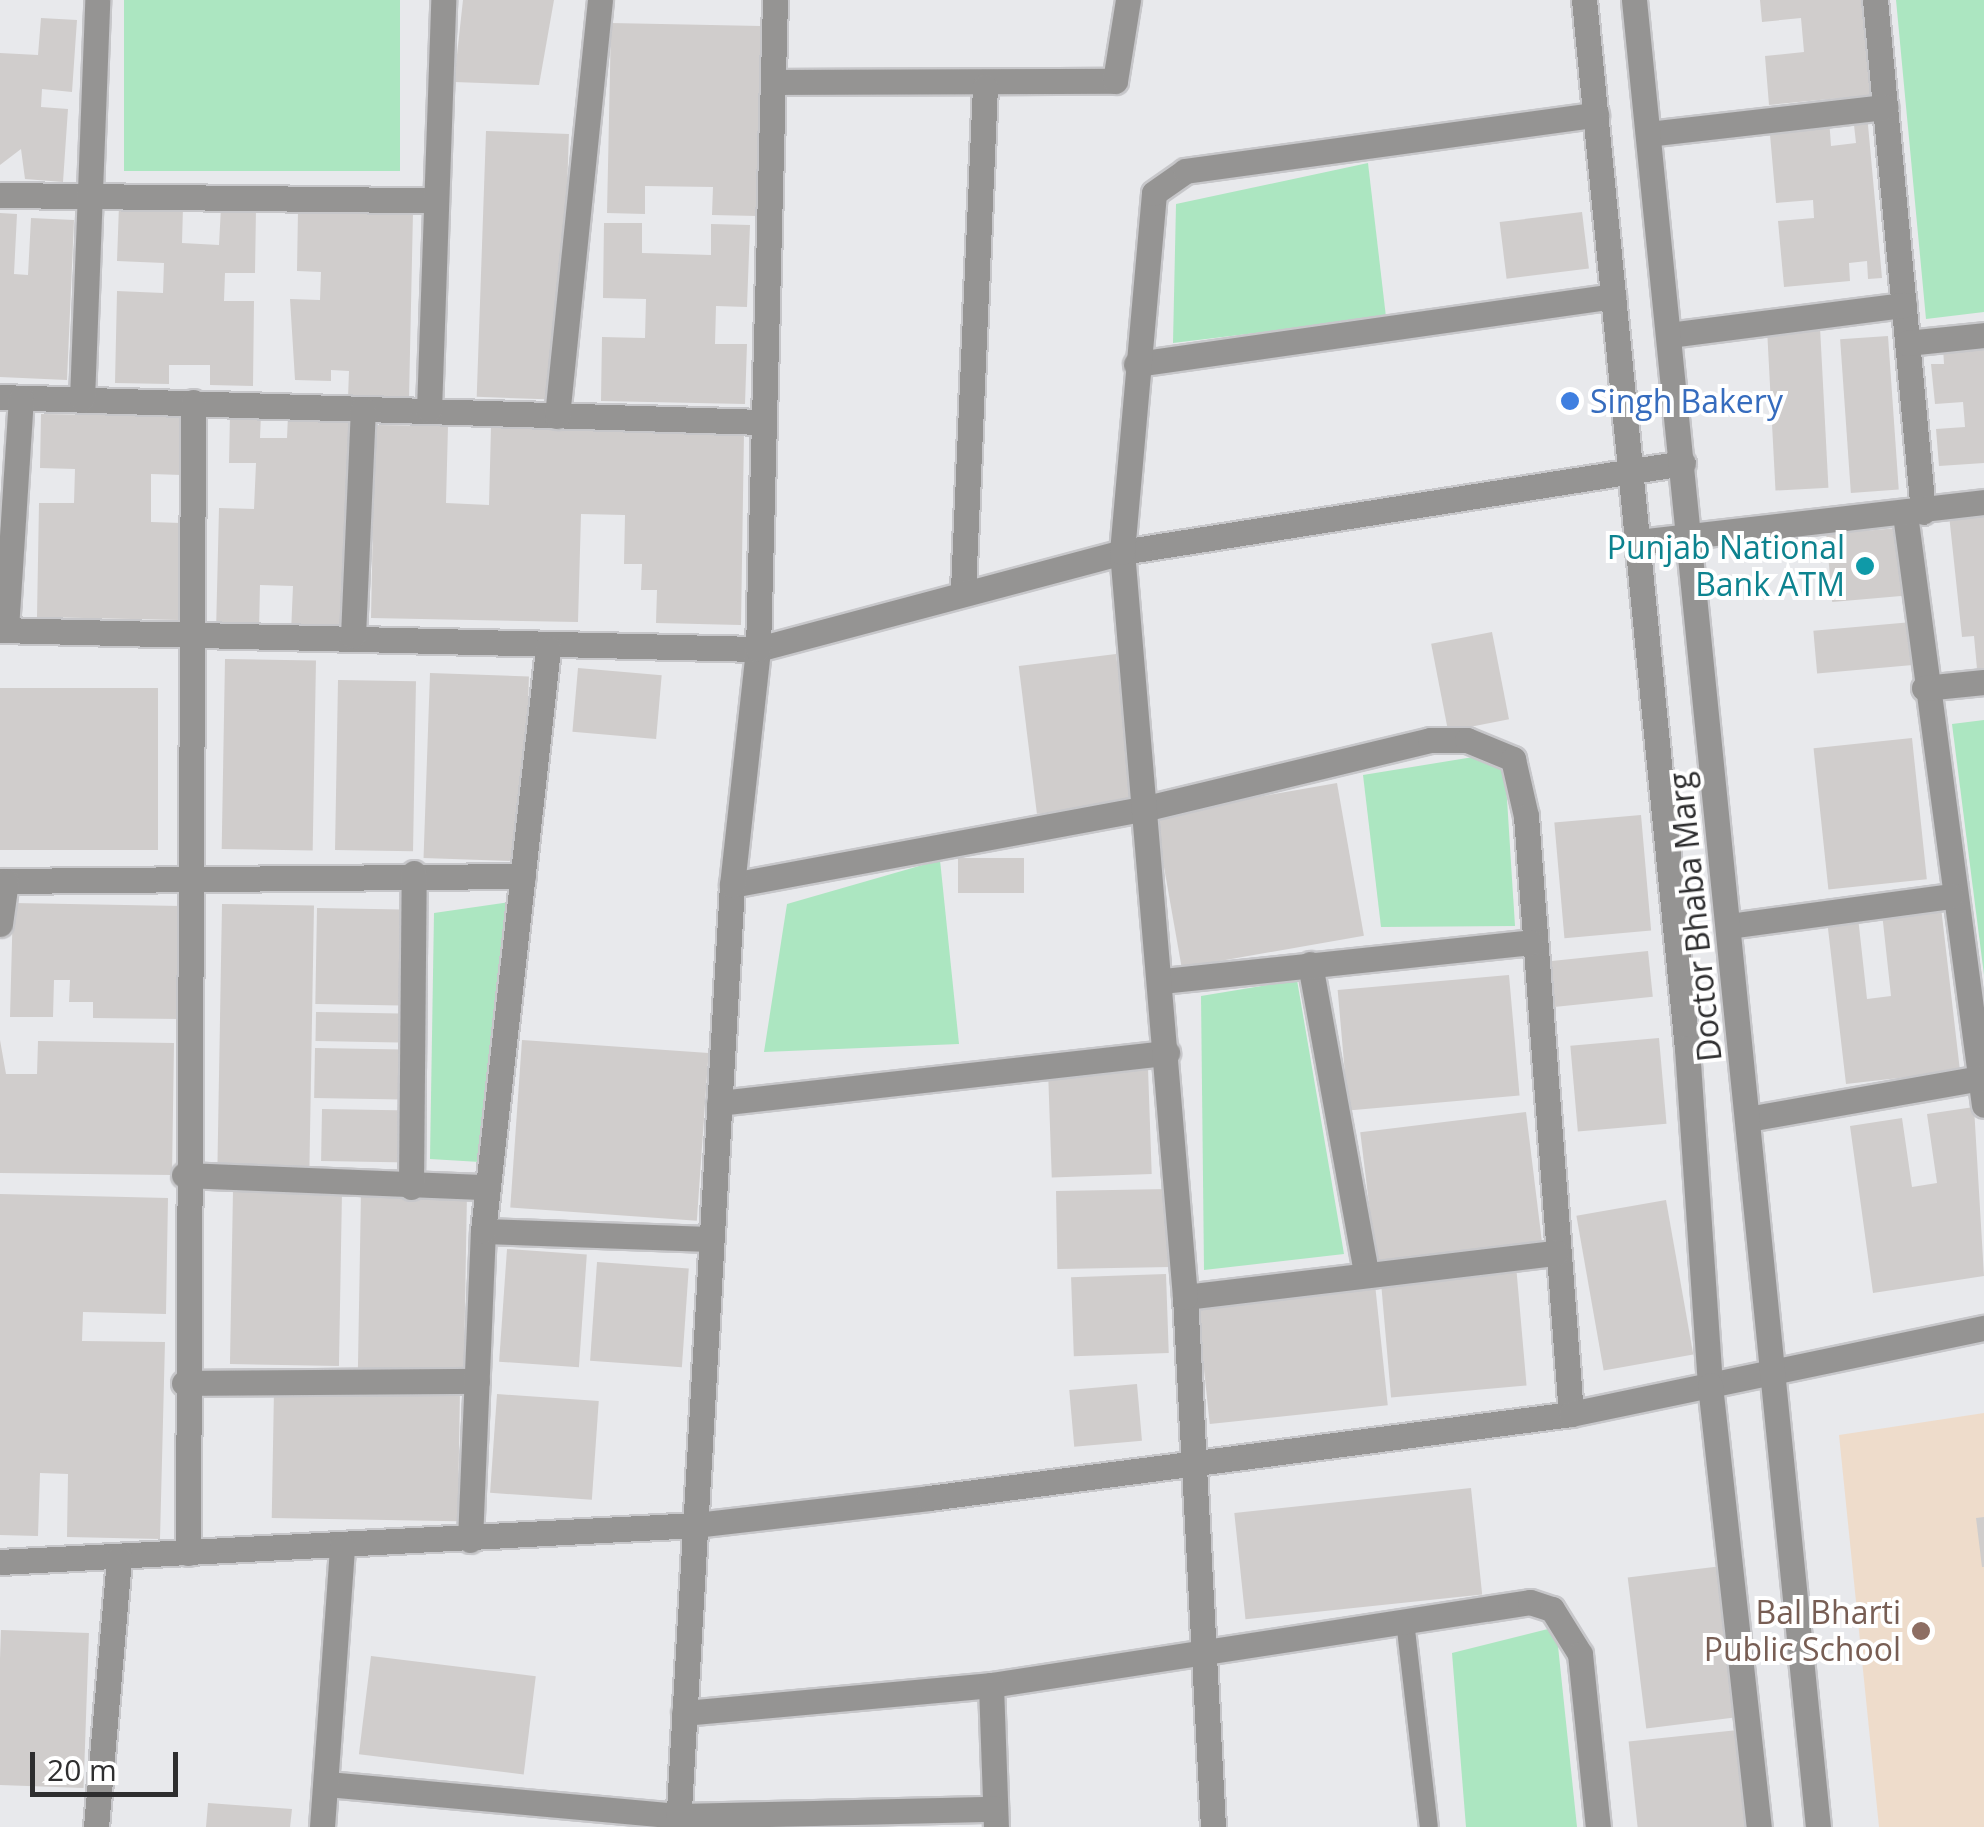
<!DOCTYPE html>
<style>
body{margin:0}
#map{position:relative;width:1984px;height:1827px;overflow:hidden;background:#e8e9ec;font-family:"Open Sans",sans-serif}
div>[style]{position:absolute}
[style*='--x']{left:calc(var(--x)*1px);top:calc(var(--y)*1px);width:calc(var(--w)*1px);rotate:calc(var(--a)*1deg)}
.education>*{inset:0;background:#eedccb}
.green>*{inset:0;background:#ace6c1;transform-origin:0 0}
.building>*{inset:0;background:#d0cdcc;transform-origin:0 0}
.roads{filter:drop-shadow(2px 0 #c7c7ca) drop-shadow(-2px 0 #c7c7ca) drop-shadow(0 2px #c7c7ca) drop-shadow(0 -2px #c7c7ca)}
.service>*{height:18px;margin:-9px;padding:0 9px;transform-origin:9px;border-radius:9px;background:#959493}
.minor>*{height:25px;margin:-12.5px;padding:0 12.5px;transform-origin:12.5px;border-radius:12.5px;background:#959493}
.tertiary>*{height:25px;margin:-12.5px;padding:0 12.5px;transform-origin:12.5px;border-radius:12.5px;background:#959493}
.dots>*{width:28px;height:28px;translate:-50% -50%;box-sizing:border-box;border:5px solid #fff;border-radius:50%}
span{translate:-50% -50%;white-space:nowrap;text-align:center;line-height:1.15;-webkit-text-stroke:8px #fff;paint-order:stroke}
.shop-label{font-size:32px;color:#366cbe}
.left{translate:0 -50%;text-align:left}
.culture-label{font-size:32px;color:#0d838f}
.right{translate:-100% -50%;text-align:right}
.street-label{font-size:32px;color:#2e2e2f}
.education-label{font-size:32px;color:#785e54}
.scale{position:absolute;left:30px;top:1752px;width:148px;height:45px;box-sizing:border-box;border:5px solid #2e2e2f;border-top:0;padding-left:12px;font-size:30px;line-height:35px;white-space:nowrap;color:#2e2e2f;-webkit-text-stroke:8px #fff;paint-order:stroke}
</style>
<div id="map">
<div class="education">
<div style="clip-path:polygon(1984px 1413px,1984px 1827px,1879px 1827px,1839px 1435px)"></div>
</div>
<div class="green">
<div style="left:124px;top:0;width:276px;height:171px"></div>
<div style="clip-path:polygon(1896px 0,1984px 0,1984px 312px,1926px 319px)"></div>
<div style="clip-path:polygon(1368px 163px,1386px 317px,1173px 343px,1176px 204px)"></div>
<div style="clip-path:polygon(1984px 720px,1984px 975px,1952px 724px)"></div>
<div style="clip-path:polygon(1504px 752px,1515px 926px,1381px 927px,1363px 775px)"></div>
<div style="clip-path:polygon(940px 860px,959px 1044px,764px 1052px,787px 904px)"></div>
<div style="clip-path:polygon(517px 901px,480px 1162px,430px 1159px,434px 913px)"></div>
<div style="clip-path:polygon(1297px 980px,1344px 1254px,1204px 1270px,1201px 996px)"></div>
<div style="clip-path:polygon(1556px 1627px,1577px 1827px,1466px 1827px,1452px 1653px)"></div>
</div>
<div class="building">
<div style="clip-path:polygon(463px 0,554px 0,539px 85px,454px 82px)"></div>
<div style="clip-path:polygon(1760px 0,1863px 0,1871px 95px,1769px 105px,1765px 56px,1804px 52px,1801px 18px,1762px 22px)"></div>
<div style="clip-path:polygon(41px 18px,77px 20px,72px 92px,42px 89px,41px 107px,68px 109px,63px 182px,25px 179px,21px 149px,0 165px,0 53px,38px 55px)"></div>
<div style="clip-path:polygon(611px 23px,761px 26px,757px 216px,712px 215px,713px 187px,645px 186px,645px 214px,607px 213px)"></div>
<div style="clip-path:polygon(1867px 114px,1882px 278px,1868px 279px,1867px 261px,1849px 263px,1850px 281px,1784px 287px,1778px 221px,1814px 218px,1813px 200px,1776px 203px,1769px 123px,1829px 118px,1831px 146px,1856px 143px,1853px 116px)"></div>
<div style="left:486px;top:131px;width:83px;height:266px;rotate:2deg"></div>
<div style="clip-path:polygon(119px 205px,183px 207px,182px 243px,219px 245px,221px 207px,256px 208px,255px 273px,225px 273px,224px 301px,254px 301px,253px 386px,210px 385px,210px 365px,169px 365px,169px 384px,115px 383px,117px 291px,163px 293px,164px 263px,117px 261px)"></div>
<div style="clip-path:polygon(298px 210px,413px 212px,409px 399px,348px 398px,349px 371px,331px 370px,331px 381px,295px 380px,290px 299px,320px 300px,321px 272px,297px 271px)"></div>
<div style="left:1582px;top:212px;width:57px;height:83px;rotate:83deg"></div>
<div style="clip-path:polygon(0 213px,17px 214px,14px 274px,28px 275px,31px 218px,74px 220px,67px 380px,0 377px)"></div>
<div style="clip-path:polygon(604px 223px,642px 223px,642px 253px,711px 255px,711px 224px,750px 225px,747px 307px,716px 306px,715px 344px,747px 344px,745px 404px,601px 401px,602px 337px,645px 338px,646px 299px,603px 298px)"></div>
<div style="left:1820px;top:327px;width:161px;height:53px;rotate:87deg"></div>
<div style="left:1888px;top:336px;width:154px;height:48px;rotate:86deg"></div>
<div style="clip-path:polygon(1984px 344px,1984px 463px,1939px 466px,1936px 429px,1965px 427px,1963px 402px,1935px 404px,1931px 364px,1944px 364px,1943px 347px)"></div>
<div style="clip-path:polygon(41px 414px,183px 416px,182px 475px,151px 474px,151px 522px,181px 523px,179px 620px,37px 617px,39px 503px,74px 503px,75px 469px,40px 468px)"></div>
<div style="clip-path:polygon(230px 414px,261px 414px,260px 438px,287px 438px,288px 415px,356px 416px,351px 634px,291px 633px,293px 586px,260px 585px,259px 632px,216px 632px,219px 508px,254px 509px,256px 463px,229px 463px)"></div>
<div style="clip-path:polygon(375px 425px,448px 426px,446px 503px,489px 505px,491px 427px,744px 432px,741px 625px,656px 623px,657px 590px,641px 590px,642px 564px,624px 564px,625px 515px,581px 514px,578px 622px,371px 618px)"></div>
<div style="clip-path:polygon(1984px 511px,1984px 679px,1978px 680px,1974px 636px,1962px 637px,1949px 515px)"></div>
<div style="left:1898px;top:528px;width:68px;height:72px;rotate:85deg"></div>
<div style="left:1912px;top:622px;width:43px;height:99px;rotate:85deg"></div>
<div style="left:1492px;top:632px;width:89px;height:62px;rotate:79deg"></div>
<div style="left:1116px;top:654px;width:149px;height:98px;rotate:83deg"></div>
<div style="left:225px;top:659px;width:91px;height:190px;rotate:1deg"></div>
<div style="left:578px;top:668px;width:84px;height:64px;rotate:5deg"></div>
<div style="left:430px;top:673px;width:99px;height:185px;rotate:2deg"></div>
<div style="left:338px;top:680px;width:78px;height:170px;rotate:1deg"></div>
<div style="left:158px;top:688px;width:162px;height:158px;rotate:90deg"></div>
<div style="left:1912px;top:738px;width:142px;height:99px;rotate:84deg"></div>
<div style="left:1337px;top:783px;width:155px;height:185px;rotate:80deg"></div>
<div style="left:1641px;top:815px;width:116px;height:87px;rotate:85deg"></div>
<div style="left:958px;top:858px;width:66px;height:35px"></div>
<div style="clip-path:polygon(13px 903px,181px 906px,180px 1019px,93px 1018px,93px 1002px,69px 1002px,70px 980px,54px 980px,53px 1017px,10px 1017px)"></div>
<div style="left:222px;top:904px;width:92px;height:267px;rotate:1deg"></div>
<div style="clip-path:polygon(1941px 907px,1960px 1071px,1846px 1084px,1827px 920px,1858px 917px,1867px 999px,1891px 996px,1882px 913px)"></div>
<div style="left:317px;top:908px;width:85px;height:96px;rotate:1deg"></div>
<div style="left:1648px;top:951px;width:46px;height:104px;rotate:84deg"></div>
<div style="left:1509px;top:975px;width:121px;height:172px;rotate:85deg"></div>
<div style="left:316px;top:1012px;width:84px;height:29px;rotate:1deg"></div>
<div style="left:1659px;top:1038px;width:86px;height:89px;rotate:85deg"></div>
<div style="clip-path:polygon(0 1040px,6px 1074px,37px 1074px,38px 1041px,174px 1043px,172px 1175px,0 1173px)"></div>
<div style="left:522px;top:1040px;width:187px;height:168px;rotate:4deg"></div>
<div style="left:315px;top:1048px;width:88px;height:50px;rotate:1deg"></div>
<div style="left:1148px;top:1068px;width:106px;height:100px;rotate:88deg"></div>
<div style="clip-path:polygon(1974px 1107px,1984px 1276px,1873px 1293px,1850px 1126px,1902px 1118px,1912px 1187px,1937px 1183px,1927px 1114px)"></div>
<div style="left:322px;top:1109px;width:89px;height:52px;rotate:1deg"></div>
<div style="left:1526px;top:1112px;width:135px;height:167px;rotate:83deg"></div>
<div style="left:1169px;top:1189px;width:78px;height:113px;rotate:89deg"></div>
<div style="left:233px;top:1190px;width:109px;height:174px;rotate:1deg"></div>
<div style="left:361px;top:1192px;width:106px;height:178px;rotate:1deg"></div>
<div style="clip-path:polygon(0 1194px,168px 1198px,166px 1314px,83px 1312px,82px 1341px,165px 1342px,160px 1539px,67px 1537px,68px 1474px,40px 1473px,38px 1536px,0 1535px)"></div>
<div style="left:1666px;top:1200px;width:157px;height:91px;rotate:80deg"></div>
<div style="left:507px;top:1249px;width:80px;height:113px;rotate:4deg"></div>
<div style="left:597px;top:1262px;width:92px;height:99px;rotate:4deg"></div>
<div style="left:1516px;top:1265px;width:121px;height:136px;rotate:85deg"></div>
<div style="left:1166px;top:1274px;width:79px;height:95px;rotate:88deg"></div>
<div style="left:1375px;top:1284px;width:122px;height:179px;rotate:84deg"></div>
<div style="left:1137px;top:1384px;width:57px;height:68px;rotate:85deg"></div>
<div style="left:274px;top:1389px;width:186px;height:129px;rotate:1deg"></div>
<div style="left:497px;top:1394px;width:102px;height:99px;rotate:4deg"></div>
<div style="left:1471px;top:1488px;width:107px;height:238px;rotate:84deg"></div>
<div style="clip-path:polygon(1984px 1517px,1984px 1567px,1982px 1567px,1976px 1518px)"></div>
<div style="left:1722px;top:1566px;width:152px;height:95px;rotate:83deg"></div>
<div style="left:1px;top:1630px;width:88px;height:155px;rotate:2deg"></div>
<div style="left:371px;top:1656px;width:166px;height:99px;rotate:7deg"></div>
<div style="left:1738px;top:1730px;width:98px;height:110px;rotate:84deg"></div>
<div style="clip-path:polygon(208px 1803px,292px 1809px,290px 1827px,206px 1827px)"></div>
</div>
<div class="roads">
<div class="service">
<div style="--x:1405;--y:1621;--w:207;--a:83.4"></div>
</div>
<div class="minor">
<div style="--x:1875;--y:0;--w:514;--a:84.64"></div>
<div style="--x:774;--y:82;--w:341;--a:-0.2"></div>
<div style="--x:1115;--y:81;--w:82;--a:-80.9"></div>
<div style="--x:1648;--y:134;--w:239;--a:-6.5"></div>
<div style="--x:0;--y:195;--w:434;--a:0.7"></div>
<div style="--x:1669;--y:335;--w:237;--a:-7.3"></div>
<div style="--x:1907;--y:343;--w:77;--a:-5.9"></div>
<div style="--x:1136;--y:364;--w:482;--a:-8.1"></div>
<div style="--x:0;--y:397;--w:761;--a:1.88"></div>
<div style="--x:82;--y:399;--w:399;--a:-87.8"></div>
<div style="--x:429;--y:410;--w:410;--a:-88"></div>
<div style="--x:557;--y:416;--w:418;--a:-84.1"></div>
<div style="--x:1905;--y:514;--w:596;--a:82.39"></div>
<div style="--x:1638;--y:542;--w:348;--a:-6.6"></div>
<div style="--x:963;--y:590;--w:504;--a:-87.5"></div>
<div style="--x:6;--y:629;--w:231;--a:-86.3"></div>
<div style="--x:0;--y:630;--w:758;--a:1.44"></div>
<div style="--x:758;--y:649;--w:377;--a:-14.9"></div>
<div style="--x:1122;--y:552;--w:568;--a:-9.01"></div>
<div style="--x:353;--y:636;--w:227;--a:-87.5"></div>
<div style="--x:1924;--y:688;--w:60;--a:-5.7"></div>
<div style="--x:0;--y:881;--w:523;--a:-0.55"></div>
<div style="--x:732;--y:885;--w:422;--a:-10.5"></div>
<div style="--x:1147;--y:808;--w:291;--a:-13.5"></div>
<div style="--x:1430;--y:740;--w:37;--a:0"></div>
<div style="--x:1467;--y:740;--w:50;--a:22.4"></div>
<div style="--x:1513;--y:759;--w:58;--a:77.2"></div>
<div style="--x:1526;--y:816;--w:600;--a:85.7"></div>
<div style="--x:0;--y:924;--w:43;--a:-82.1"></div>
<div style="--x:1729;--y:926;--w:224;--a:-7.7"></div>
<div style="--x:1310;--y:964;--w:314;--a:79.7"></div>
<div style="--x:1162;--y:981;--w:371;--a:-6"></div>
<div style="--x:719;--y:1103;--w:451;--a:-6.4"></div>
<div style="--x:1748;--y:1119;--w:236;--a:-10"></div>
<div style="--x:184;--y:1175;--w:304;--a:2.3"></div>
<div style="--x:411;--y:1187;--w:314;--a:-89.5"></div>
<div style="--x:483;--y:1231;--w:228;--a:2"></div>
<div style="--x:1185;--y:1297;--w:374;--a:-6.8"></div>
<div style="--x:184;--y:1383;--w:293;--a:-0.4"></div>
<div style="--x:470;--y:1540;--w:309;--a:-87.6"></div>
<div style="--x:483;--y:1231;--w:586;--a:-83.63"></div>
<div style="--x:188;--y:1553;--w:1151;--a:-89.75"></div>
<div style="--x:0;--y:1562;--w:697;--a:-3.04"></div>
<div style="--x:696;--y:1525;--w:235;--a:-6.6"></div>
<div style="--x:929;--y:1498;--w:647;--a:-7.45"></div>
<div style="--x:1571;--y:1414;--w:422;--a:-11.8"></div>
<div style="--x:991;--y:1685;--w:545;--a:-8.75"></div>
<div style="--x:1530;--y:1602;--w:23;--a:18"></div>
<div style="--x:1552;--y:1609;--w:53;--a:58.1"></div>
<div style="--x:1580;--y:1654;--w:174;--a:84.1"></div>
<div style="--x:684;--y:1713;--w:308;--a:-5.2"></div>
<div style="--x:991;--y:1685;--w:142;--a:88"></div>
<div style="--x:327;--y:1784;--w:352;--a:5.2"></div>
<div style="--x:678;--y:1816;--w:317;--a:-1.3"></div>
<div style="--x:96;--y:1827;--w:270;--a:-85.1"></div>
<div style="--x:322;--y:1827;--w:281;--a:-85.9"></div>
<div style="--x:678;--y:1827;--w:944;--a:-86.72"></div>
<div style="--x:732;--y:885;--w:237;--a:-83.7"></div>
<div style="--x:758;--y:649;--w:649;--a:-88.5"></div>
<div style="--x:1213;--y:1827;--w:531;--a:-93.02"></div>
<div style="--x:1185;--y:1297;--w:748;--a:-94.83"></div>
<div style="--x:1122;--y:552;--w:360;--a:-84.9"></div>
<div style="--x:1154;--y:193;--w:38;--a:-35"></div>
<div style="--x:1185;--y:171;--w:415;--a:-7.8"></div>
</div>
<div class="tertiary">
<div style="--x:1584;--y:0;--w:1053;--a:84.39"></div>
<div style="--x:1687;--y:1048;--w:338;--a:86.1"></div>
<div style="--x:1710;--y:1385;--w:445;--a:83.7"></div>
<div style="--x:1634;--y:0;--w:1836;--a:84.25"></div>
</div>
</div>
<div class="dots">
<div style="left:1570px;top:401px;background:#3f7fe0"></div>
<div style="left:1865px;top:566px;background:#0f9aa8"></div>
<div style="left:1921px;top:1631px;background:#8d6e63"></div>
</div>
<div class="shop-label">
<span class="left" style="left:1590px;top:401px">Singh Bakery</span>
</div>
<div class="culture-label">
<span class="right" style="left:1845px;top:566px">Punjab National<br>Bank ATM</span>
</div>
<div class="street-label">
<span style="left:1695px;top:917px;rotate:-96deg">Doctor Bhaba Marg</span>
</div>
<div class="education-label">
<span class="right" style="left:1901px;top:1631px">Bal Bharti<br>Public School</span>
</div>
<div class="scale">20 m</div>
</div>
